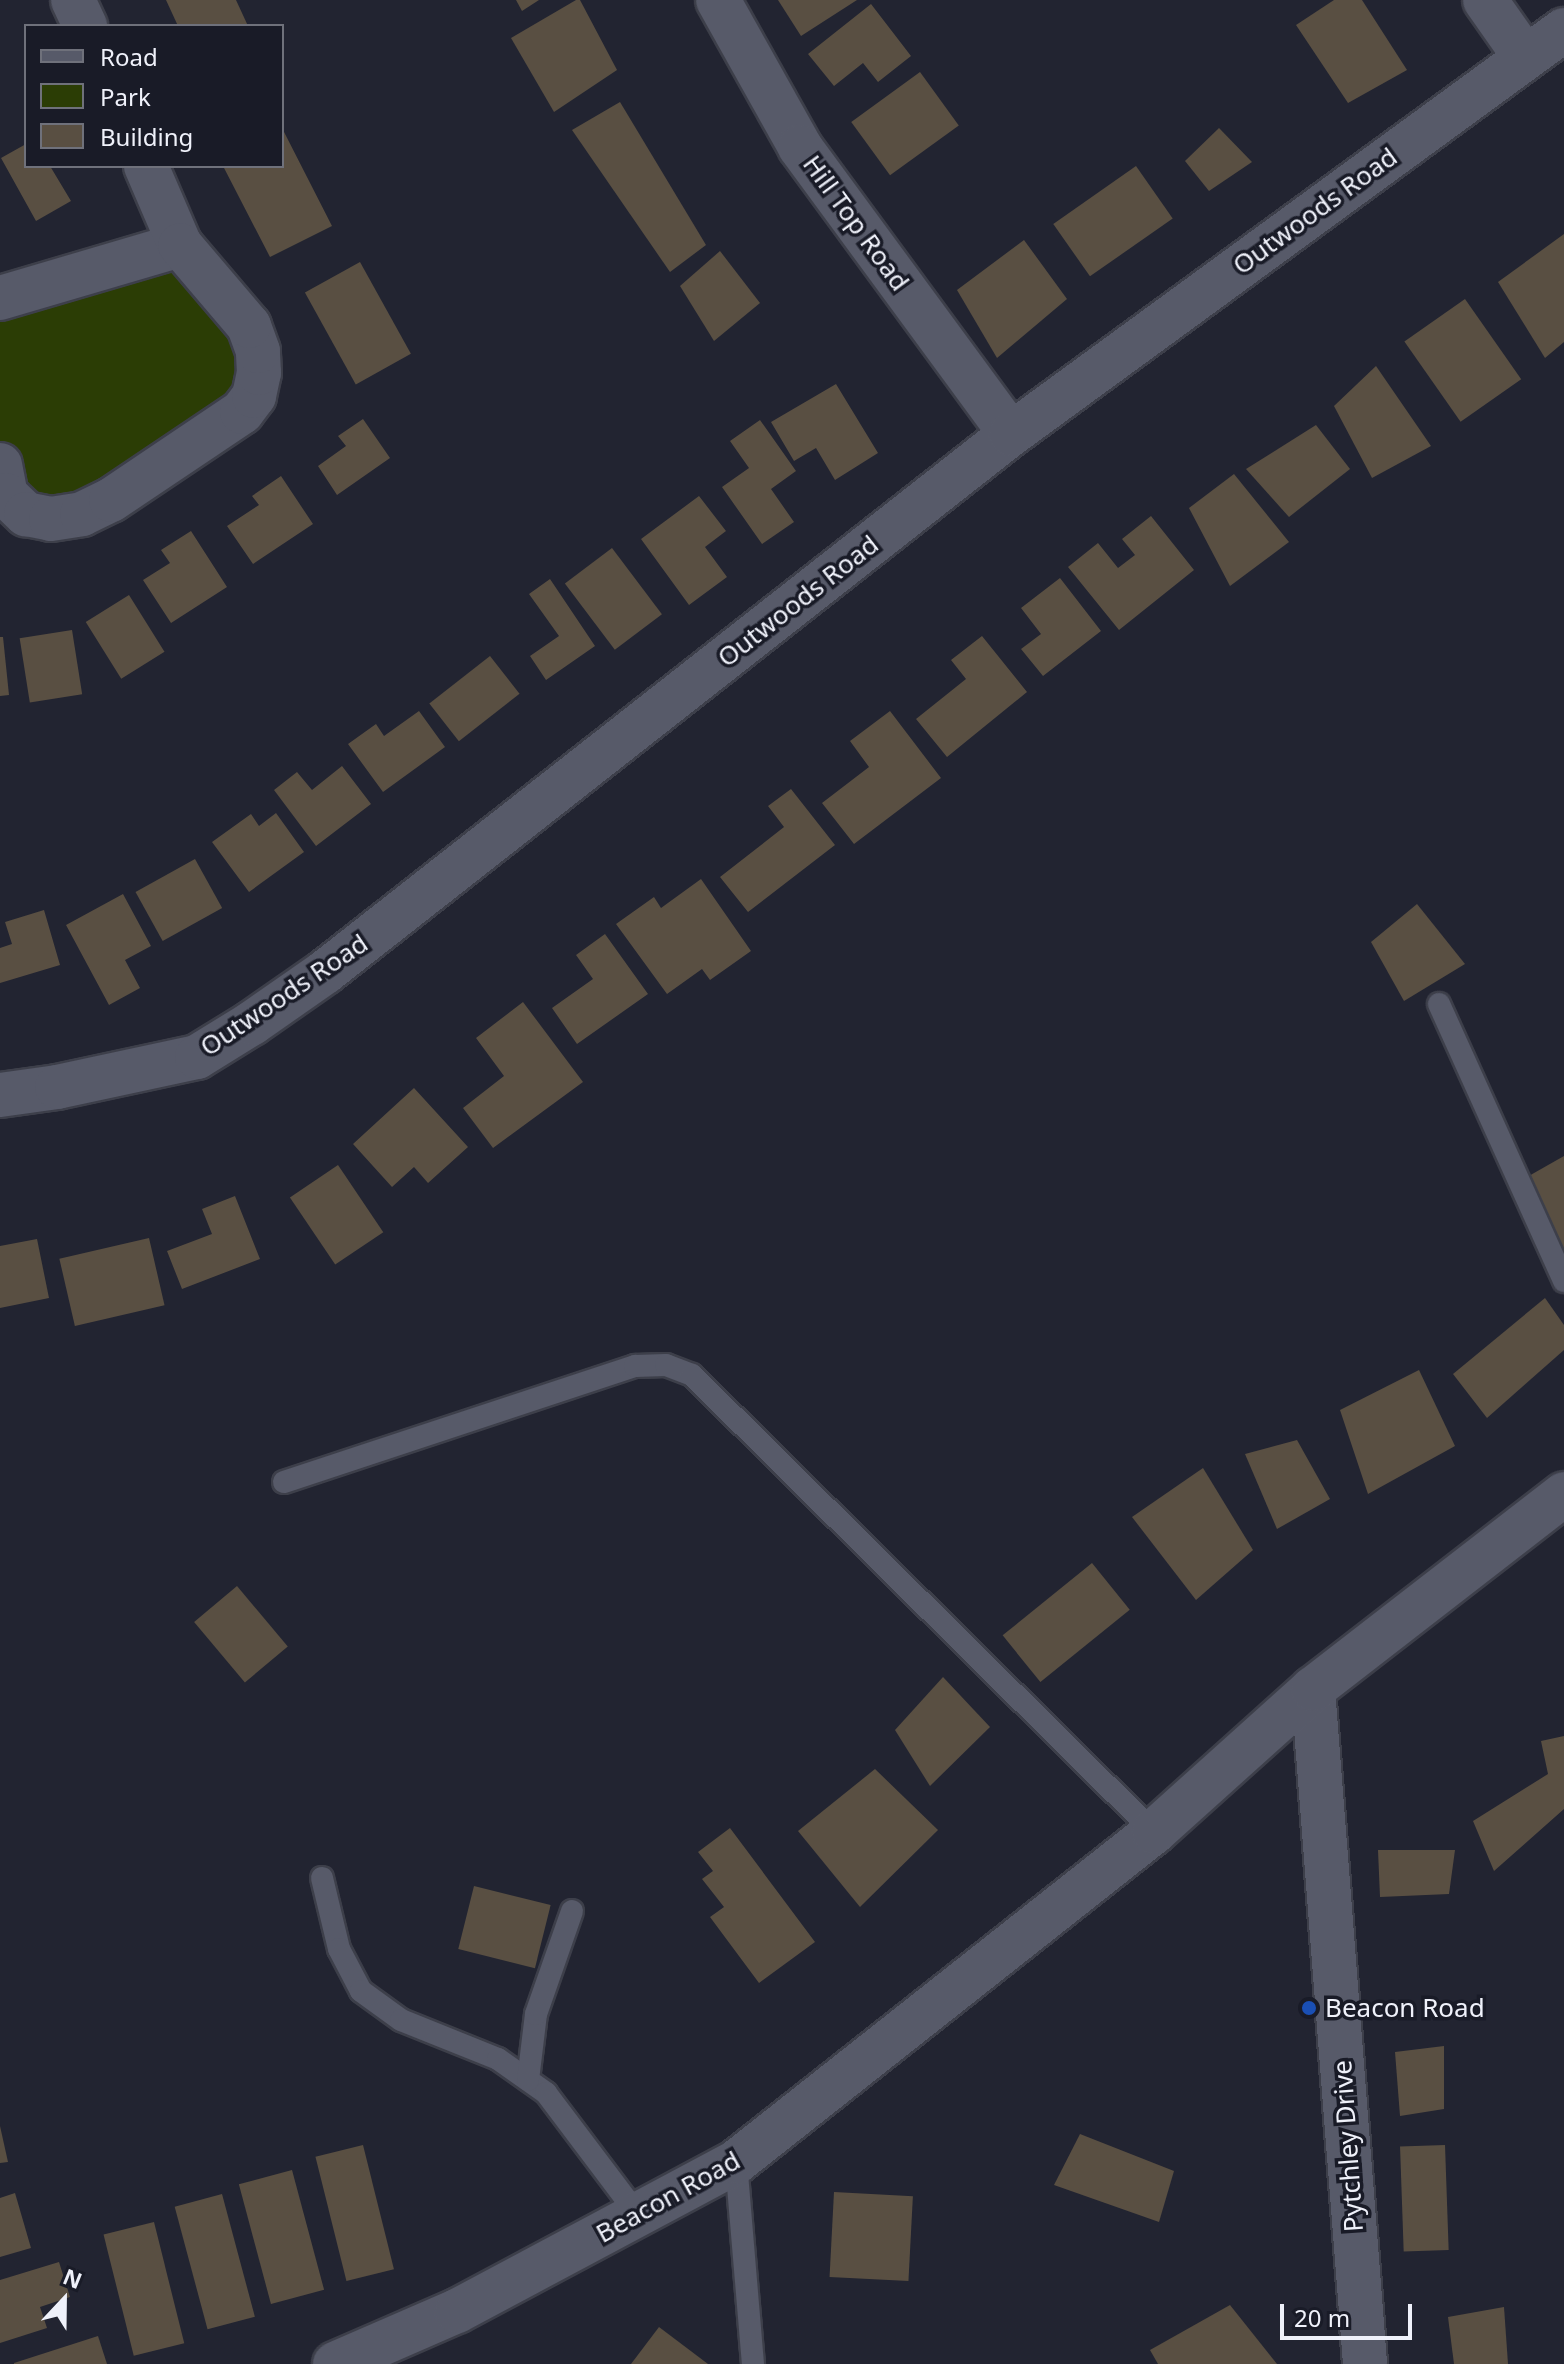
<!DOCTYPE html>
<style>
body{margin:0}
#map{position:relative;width:1564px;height:2364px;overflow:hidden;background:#222431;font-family:"Noto Sans",sans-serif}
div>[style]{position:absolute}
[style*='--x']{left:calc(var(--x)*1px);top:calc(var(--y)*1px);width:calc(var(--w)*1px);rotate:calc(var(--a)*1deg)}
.green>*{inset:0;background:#2b3d05}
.building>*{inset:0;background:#594f42;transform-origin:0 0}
.roads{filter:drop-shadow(2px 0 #3d3f4a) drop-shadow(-2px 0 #3d3f4a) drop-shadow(0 2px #3d3f4a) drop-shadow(0 -2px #3d3f4a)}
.lane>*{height:22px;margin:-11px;padding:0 11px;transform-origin:11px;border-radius:11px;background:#575a69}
.street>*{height:44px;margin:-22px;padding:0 22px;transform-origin:22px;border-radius:22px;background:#575a69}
.dots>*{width:22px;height:22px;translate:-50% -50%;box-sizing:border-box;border:4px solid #191b27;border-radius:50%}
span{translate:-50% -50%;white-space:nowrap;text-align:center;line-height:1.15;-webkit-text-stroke:7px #191b27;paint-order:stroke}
.street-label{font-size:26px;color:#eff1fa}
.poi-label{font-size:26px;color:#eff1fa}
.left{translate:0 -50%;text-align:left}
.legend{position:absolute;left:24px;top:24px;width:260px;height:144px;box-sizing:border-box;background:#191b27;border:2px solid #6f717b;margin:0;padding:10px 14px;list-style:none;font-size:24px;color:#eff1fa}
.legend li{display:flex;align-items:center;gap:16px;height:40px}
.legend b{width:40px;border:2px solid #6f717b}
.north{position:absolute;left:24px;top:2260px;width:80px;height:80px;-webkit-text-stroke:6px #191b27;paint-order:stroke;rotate:22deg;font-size:22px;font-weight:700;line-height:32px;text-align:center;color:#eff1fa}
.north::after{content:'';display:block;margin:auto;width:28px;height:36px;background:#eff1fa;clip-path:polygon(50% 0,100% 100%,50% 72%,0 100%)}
.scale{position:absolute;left:1280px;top:2304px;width:132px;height:36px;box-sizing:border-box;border:4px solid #eff1fa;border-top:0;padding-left:10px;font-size:24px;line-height:28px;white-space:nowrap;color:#eff1fa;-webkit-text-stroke:6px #191b27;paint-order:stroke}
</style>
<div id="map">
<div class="green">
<div style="clip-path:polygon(180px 245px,259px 373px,51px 519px,0 465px,0 298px)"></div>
</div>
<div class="building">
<div style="clip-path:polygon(166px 0,236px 0,248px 26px,178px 26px)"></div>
<div style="clip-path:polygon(516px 0,539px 0,522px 11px)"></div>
<div style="clip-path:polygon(576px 0,580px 0,617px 70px,554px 112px,511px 38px)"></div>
<div style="clip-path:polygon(778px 0,857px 0,801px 36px)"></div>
<div style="clip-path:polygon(1334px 0,1362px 0,1407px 70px,1348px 103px,1296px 25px)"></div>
<div style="clip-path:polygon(871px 4px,911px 56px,878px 82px,863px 63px,834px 86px,808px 54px)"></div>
<div style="left:920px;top:72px;width:66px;height:85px;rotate:54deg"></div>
<div style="clip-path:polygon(620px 102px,706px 245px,670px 272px,572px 130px)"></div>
<div style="clip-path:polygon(282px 128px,332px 226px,270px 257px,223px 166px,282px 166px)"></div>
<div style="clip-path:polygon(1219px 128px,1252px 162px,1209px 191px,1185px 161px)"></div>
<div style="clip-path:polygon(26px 144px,26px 166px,50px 166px,71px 201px,36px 221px,1px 158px)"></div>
<div style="left:1136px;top:166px;width:64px;height:101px;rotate:55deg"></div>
<div style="clip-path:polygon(1564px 234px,1564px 342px,1545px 358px,1498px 282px)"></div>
<div style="clip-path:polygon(1024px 240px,1067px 299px,997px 358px,957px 290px)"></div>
<div style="clip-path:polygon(720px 251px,760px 303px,714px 341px,680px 286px)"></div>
<div style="left:360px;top:262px;width:105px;height:63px;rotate:61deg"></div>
<div style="left:1465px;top:299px;width:98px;height:74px;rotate:55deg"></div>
<div style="clip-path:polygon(1376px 366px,1431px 446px,1372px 478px,1334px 406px)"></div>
<div style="clip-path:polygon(836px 384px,878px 453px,835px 480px,816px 448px,794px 461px,771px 422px)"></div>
<div style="clip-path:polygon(363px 419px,390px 458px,337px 495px,318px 466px,346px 446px,338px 436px)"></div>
<div style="clip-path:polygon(760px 420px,796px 471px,771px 489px,794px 522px,762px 544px,722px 487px,749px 468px,730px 441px)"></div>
<div style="clip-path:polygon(1316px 425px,1350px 469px,1289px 517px,1246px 469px)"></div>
<div style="clip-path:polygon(1234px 474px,1289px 542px,1230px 586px,1189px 508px)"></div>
<div style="clip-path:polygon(281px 476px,313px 524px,253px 564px,227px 526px,259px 505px,252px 496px)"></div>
<div style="clip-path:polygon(699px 496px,726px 531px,705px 547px,727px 577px,689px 605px,641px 539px)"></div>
<div style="clip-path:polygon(1151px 516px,1194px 570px,1119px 630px,1068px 567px,1098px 543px,1118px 568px,1135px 555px,1122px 539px)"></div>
<div style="clip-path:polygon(191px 531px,227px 587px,171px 623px,143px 580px,170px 563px,161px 550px)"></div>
<div style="left:612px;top:548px;width:83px;height:59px;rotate:53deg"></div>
<div style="clip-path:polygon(1060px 578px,1101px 631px,1043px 676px,1021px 649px,1041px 634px,1021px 608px)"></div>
<div style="clip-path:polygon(550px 579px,595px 646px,546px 680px,530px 656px,559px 636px,529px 594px)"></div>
<div style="left:129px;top:595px;width:67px;height:51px;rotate:58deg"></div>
<div style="left:72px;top:630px;width:65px;height:53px;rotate:81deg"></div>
<div style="clip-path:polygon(982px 636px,1027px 692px,947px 757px,916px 719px,966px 679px,951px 660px)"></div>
<div style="clip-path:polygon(0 637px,3px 637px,9px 695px,0 696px)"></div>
<div style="left:490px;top:656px;width:48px;height:77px;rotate:52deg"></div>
<div style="clip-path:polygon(419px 711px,445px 747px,383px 792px,348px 744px,376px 724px,384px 736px)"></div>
<div style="clip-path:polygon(890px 711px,941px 778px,854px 844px,822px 803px,869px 767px,850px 741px)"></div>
<div style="clip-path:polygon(342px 766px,371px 804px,316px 846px,274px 790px,297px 772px,312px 790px)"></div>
<div style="clip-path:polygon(791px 789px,835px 845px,748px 912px,720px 877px,784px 827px,768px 806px)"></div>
<div style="clip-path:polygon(276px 813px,304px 852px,249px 892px,212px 842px,251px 814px,259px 826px)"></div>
<div style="left:195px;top:859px;width:56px;height:68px;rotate:61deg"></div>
<div style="clip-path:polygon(701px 879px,751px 951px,710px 980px,702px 969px,667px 994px,616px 924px,654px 897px,661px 908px)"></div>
<div style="clip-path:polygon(123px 894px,151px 946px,125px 960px,140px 988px,109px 1005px,66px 925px)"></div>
<div style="clip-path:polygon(1417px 904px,1465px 964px,1404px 1001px,1371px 942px)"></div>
<div style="clip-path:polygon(44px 910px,60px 965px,0 983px,0 948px,12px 944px,5px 922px)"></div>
<div style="clip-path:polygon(605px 934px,648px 994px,577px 1044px,552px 1008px,593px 979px,576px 955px)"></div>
<div style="clip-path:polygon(523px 1002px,583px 1082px,493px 1148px,463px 1108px,504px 1076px,476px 1038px)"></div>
<div style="clip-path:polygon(414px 1088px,468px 1147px,428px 1183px,414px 1167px,392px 1187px,353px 1144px)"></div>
<div style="clip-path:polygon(1564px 1156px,1564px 1255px,1527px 1177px)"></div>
<div style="left:338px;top:1165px;width:81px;height:58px;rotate:56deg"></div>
<div style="clip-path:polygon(235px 1196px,260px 1259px,182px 1289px,167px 1251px,212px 1234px,202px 1209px)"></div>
<div style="left:149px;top:1238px;width:69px;height:92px;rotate:77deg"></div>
<div style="clip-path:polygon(37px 1239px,49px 1298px,0 1308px,0 1246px)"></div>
<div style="clip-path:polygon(1545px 1298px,1564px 1325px,1564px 1350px,1487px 1418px,1453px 1374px)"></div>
<div style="clip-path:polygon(1419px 1370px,1455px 1446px,1368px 1494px,1340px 1410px)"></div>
<div style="clip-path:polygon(1297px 1440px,1330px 1499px,1277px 1529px,1245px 1454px)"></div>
<div style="clip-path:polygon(1203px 1468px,1253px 1550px,1196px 1600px,1132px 1517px)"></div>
<div style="left:1092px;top:1563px;width:60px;height:115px;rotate:51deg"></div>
<div style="left:237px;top:1586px;width:79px;height:56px;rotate:50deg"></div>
<div style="clip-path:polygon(943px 1677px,990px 1727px,930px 1786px,895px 1730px)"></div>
<div style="clip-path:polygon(1564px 1736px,1564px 1809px,1494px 1871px,1473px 1821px,1548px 1774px,1541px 1741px)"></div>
<div style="clip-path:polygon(875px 1769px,938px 1830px,860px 1907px,798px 1831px)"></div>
<div style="clip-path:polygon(730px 1828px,815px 1942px,759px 1983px,710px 1917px,724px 1907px,702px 1879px,713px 1871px,698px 1852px)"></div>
<div style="clip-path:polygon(1378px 1850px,1455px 1850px,1449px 1894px,1380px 1897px)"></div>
<div style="left:474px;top:1886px;width:79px;height:65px;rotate:14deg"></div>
<div style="clip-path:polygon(1444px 2046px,1444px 2109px,1400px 2116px,1395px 2052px)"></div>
<div style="clip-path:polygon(0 2126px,8px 2162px,0 2163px)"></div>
<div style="clip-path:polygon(1080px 2134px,1174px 2171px,1159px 2222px,1054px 2185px)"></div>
<div style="left:363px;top:2145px;width:128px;height:49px;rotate:76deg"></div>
<div style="left:1445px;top:2145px;width:105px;height:45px;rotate:88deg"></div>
<div style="left:292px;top:2170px;width:124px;height:55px;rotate:75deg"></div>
<div style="left:834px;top:2192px;width:79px;height:85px;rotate:3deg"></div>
<div style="clip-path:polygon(15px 2193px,31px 2248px,0 2257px,0 2198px)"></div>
<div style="left:222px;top:2194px;width:127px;height:49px;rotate:75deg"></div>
<div style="left:154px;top:2222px;width:125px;height:52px;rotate:76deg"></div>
<div style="clip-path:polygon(59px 2262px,70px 2297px,40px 2307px,47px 2328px,0 2343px,0 2280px)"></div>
<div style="clip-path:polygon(1230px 2305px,1277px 2364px,1158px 2364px,1150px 2350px)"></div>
<div style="clip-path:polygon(1504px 2307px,1508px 2364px,1454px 2364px,1448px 2317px)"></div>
<div style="clip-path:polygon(659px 2327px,708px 2364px,631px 2364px)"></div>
<div style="clip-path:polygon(98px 2336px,107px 2364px,14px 2364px,14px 2363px)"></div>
</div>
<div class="roads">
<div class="lane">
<div style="--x:1439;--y:1004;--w:304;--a:65.7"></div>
<div style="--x:284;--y:1482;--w:370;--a:-18.3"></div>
<div style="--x:635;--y:1366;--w:31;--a:-2"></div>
<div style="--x:666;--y:1365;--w:28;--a:21"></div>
<div style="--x:692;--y:1375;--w:650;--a:44.69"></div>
<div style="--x:322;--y:1878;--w:73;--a:76.5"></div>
<div style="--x:339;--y:1949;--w:47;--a:62.4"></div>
<div style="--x:361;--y:1991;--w:49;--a:35.9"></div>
<div style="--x:401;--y:2020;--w:105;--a:21.9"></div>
<div style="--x:498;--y:2059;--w:59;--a:35.3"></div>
<div style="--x:546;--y:2093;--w:153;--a:53"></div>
<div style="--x:528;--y:2080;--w:66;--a:-83.1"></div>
<div style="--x:536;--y:2014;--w:109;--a:-70.7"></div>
<div style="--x:736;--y:2162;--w:203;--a:85.2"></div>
</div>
<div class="street">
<div style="--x:73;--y:0;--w:29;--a:65"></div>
<div style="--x:718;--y:0;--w:168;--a:60.8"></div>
<div style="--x:800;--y:147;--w:356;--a:53.7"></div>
<div style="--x:1485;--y:0;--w:70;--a:54.9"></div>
<div style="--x:0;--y:298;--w:188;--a:-16.4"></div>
<div style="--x:180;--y:245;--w:86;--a:-113.3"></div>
<div style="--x:0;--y:465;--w:31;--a:79"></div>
<div style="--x:6;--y:495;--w:28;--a:44"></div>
<div style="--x:26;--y:514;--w:25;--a:11"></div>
<div style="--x:51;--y:519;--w:31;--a:-9"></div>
<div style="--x:82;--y:514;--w:32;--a:-26"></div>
<div style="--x:111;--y:500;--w:158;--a:-33.9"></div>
<div style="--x:242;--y:412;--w:20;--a:-53"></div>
<div style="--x:254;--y:396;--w:24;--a:-78"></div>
<div style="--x:259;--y:373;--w:22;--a:-93"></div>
<div style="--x:258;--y:351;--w:27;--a:-110"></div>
<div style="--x:249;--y:326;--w:106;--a:-130.4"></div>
<div style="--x:0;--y:1095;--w:58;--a:-8"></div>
<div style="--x:57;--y:1087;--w:143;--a:-12.1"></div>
<div style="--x:197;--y:1057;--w:65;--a:-31.7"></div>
<div style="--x:252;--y:1023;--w:89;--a:-34.9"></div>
<div style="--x:325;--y:972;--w:872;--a:-38.11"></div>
<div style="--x:1011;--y:434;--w:685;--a:-36.15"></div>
<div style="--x:1313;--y:1689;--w:677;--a:85.59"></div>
<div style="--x:335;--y:2364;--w:133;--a:-23.5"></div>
<div style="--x:457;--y:2311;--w:316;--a:-28.1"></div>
<div style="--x:736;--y:2162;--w:533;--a:-38.29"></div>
<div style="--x:1154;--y:1832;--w:214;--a:-42"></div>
<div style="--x:1313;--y:1689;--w:318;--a:-37.8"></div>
</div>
</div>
<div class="dots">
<div style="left:1309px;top:2008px;background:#1a4fb4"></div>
</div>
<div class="street-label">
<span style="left:1315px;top:211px;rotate:-36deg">Outwoods Road</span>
<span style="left:856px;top:223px;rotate:54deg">Hill Top Road</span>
<span style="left:798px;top:601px;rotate:-38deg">Outwoods Road</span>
<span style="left:284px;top:995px;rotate:-34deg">Outwoods Road</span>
<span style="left:1348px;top:2146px;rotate:-94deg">Pytchley Drive</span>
<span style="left:668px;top:2197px;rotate:-29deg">Beacon Road</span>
</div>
<div class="poi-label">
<span class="left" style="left:1325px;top:2008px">Beacon Road</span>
</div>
<ul class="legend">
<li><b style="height:10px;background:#575a69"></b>Road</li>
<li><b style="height:22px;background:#2b3d05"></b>Park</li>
<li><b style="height:22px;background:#594f42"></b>Building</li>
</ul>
<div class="north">N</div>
<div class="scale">20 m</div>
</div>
